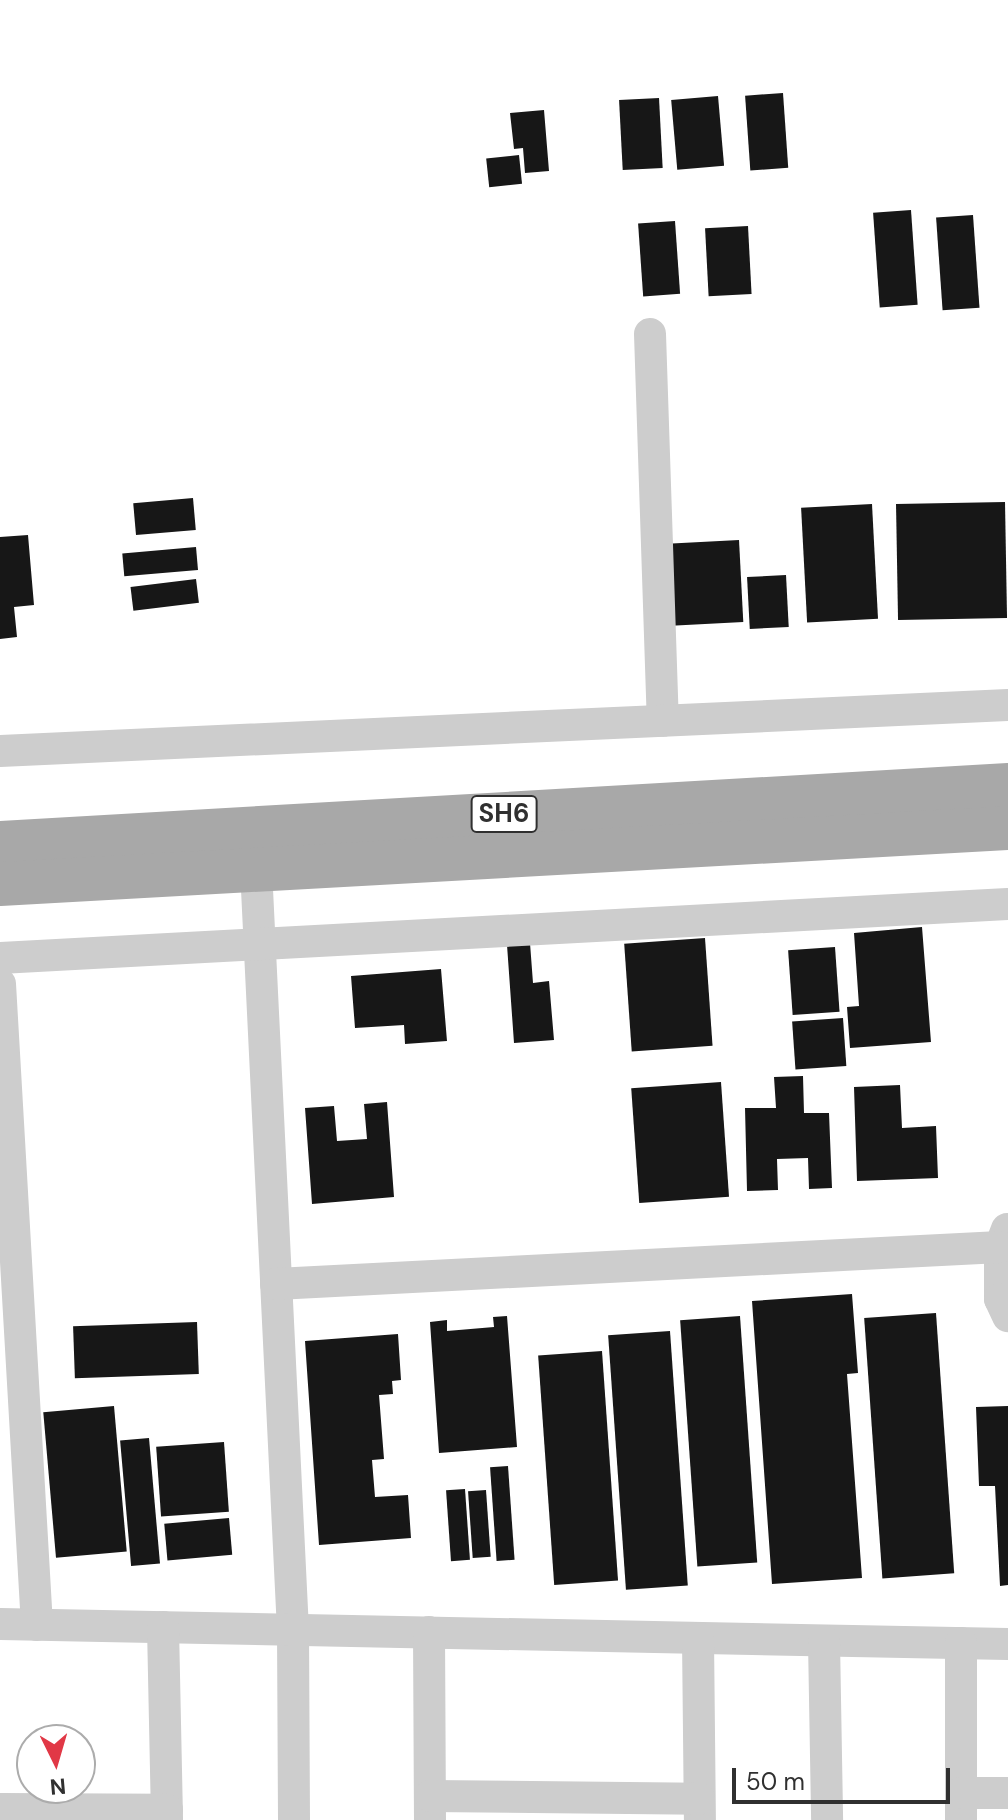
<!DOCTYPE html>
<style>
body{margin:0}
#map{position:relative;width:1008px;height:1820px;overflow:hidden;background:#fff;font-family:"DM Sans",sans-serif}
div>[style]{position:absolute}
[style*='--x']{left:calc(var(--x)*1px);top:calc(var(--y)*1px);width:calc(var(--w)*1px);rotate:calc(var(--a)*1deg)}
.building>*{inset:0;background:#171717;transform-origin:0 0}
.street>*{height:32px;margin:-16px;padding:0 16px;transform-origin:16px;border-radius:16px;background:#cdcdcd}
.primary>*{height:44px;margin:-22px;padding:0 22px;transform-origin:22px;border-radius:22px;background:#a8a8a8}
span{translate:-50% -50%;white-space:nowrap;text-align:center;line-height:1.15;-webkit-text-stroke:8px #fff;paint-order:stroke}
.shield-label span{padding:2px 6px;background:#fff;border:2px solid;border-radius:6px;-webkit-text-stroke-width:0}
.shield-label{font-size:26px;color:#303030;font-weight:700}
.north{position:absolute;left:16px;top:1724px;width:80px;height:80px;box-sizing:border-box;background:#fff;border:2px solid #acacac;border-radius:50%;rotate:175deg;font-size:22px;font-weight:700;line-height:32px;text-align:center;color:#303030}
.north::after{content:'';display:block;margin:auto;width:28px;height:36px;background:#e13846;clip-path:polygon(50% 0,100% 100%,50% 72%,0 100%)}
.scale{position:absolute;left:732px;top:1768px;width:218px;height:36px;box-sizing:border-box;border:4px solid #303030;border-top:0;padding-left:10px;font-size:24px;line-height:28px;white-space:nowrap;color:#303030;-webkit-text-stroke:6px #fff;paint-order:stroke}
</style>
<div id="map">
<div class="building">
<div style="left:783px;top:93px;width:75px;height:38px;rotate:86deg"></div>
<div style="left:718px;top:96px;width:70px;height:47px;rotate:85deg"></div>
<div style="left:659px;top:98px;width:70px;height:40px;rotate:87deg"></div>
<div style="clip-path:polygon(544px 110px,549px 171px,525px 173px,523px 148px,514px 149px,510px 113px)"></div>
<div style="left:519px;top:155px;width:29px;height:33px;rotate:84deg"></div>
<div style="left:911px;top:210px;width:95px;height:38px;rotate:86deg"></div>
<div style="left:973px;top:215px;width:93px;height:37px;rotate:86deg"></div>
<div style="left:675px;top:221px;width:73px;height:37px;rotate:86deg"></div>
<div style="left:748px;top:226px;width:68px;height:43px;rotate:87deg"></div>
<div style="left:193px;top:498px;width:32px;height:60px;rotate:85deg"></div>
<div style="left:1005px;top:502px;width:116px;height:109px;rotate:89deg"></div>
<div style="left:872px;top:504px;width:115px;height:71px;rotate:87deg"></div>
<div style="clip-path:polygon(28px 535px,34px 605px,14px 607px,17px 637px,0 639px,0 537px)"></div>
<div style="left:739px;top:540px;width:82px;height:72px;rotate:87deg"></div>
<div style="left:196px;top:547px;width:23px;height:74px;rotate:85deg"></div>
<div style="left:786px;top:575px;width:52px;height:39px;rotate:87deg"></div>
<div style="left:196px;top:579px;width:24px;height:66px;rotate:83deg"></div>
<div style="clip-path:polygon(922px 927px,931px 1042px,850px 1048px,847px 1007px,859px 1006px,854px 933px)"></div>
<div style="left:705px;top:938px;width:108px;height:81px;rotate:86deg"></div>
<div style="clip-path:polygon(530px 943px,533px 983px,549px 981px,554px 1040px,514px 1043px,507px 945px)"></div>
<div style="left:835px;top:947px;width:65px;height:47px;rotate:86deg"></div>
<div style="clip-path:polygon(441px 969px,447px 1041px,405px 1044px,404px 1025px,355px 1028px,351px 976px)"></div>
<div style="left:843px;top:1018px;width:48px;height:51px;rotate:86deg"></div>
<div style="clip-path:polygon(803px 1076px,804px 1113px,829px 1113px,832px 1188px,809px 1189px,808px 1158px,777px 1159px,778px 1190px,747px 1191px,745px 1108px,776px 1108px,774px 1077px)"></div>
<div style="left:721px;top:1082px;width:115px;height:90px;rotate:86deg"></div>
<div style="clip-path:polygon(900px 1085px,902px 1128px,936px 1126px,938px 1178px,857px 1181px,854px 1087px)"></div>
<div style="clip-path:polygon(387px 1102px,394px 1197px,312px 1204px,305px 1108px,334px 1106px,337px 1141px,367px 1139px,364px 1104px)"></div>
<div style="clip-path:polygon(852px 1294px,858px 1373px,847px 1374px,862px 1578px,772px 1584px,752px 1301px)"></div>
<div style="left:936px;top:1313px;width:261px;height:72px;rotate:86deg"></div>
<div style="clip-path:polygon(507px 1316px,517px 1447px,439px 1453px,430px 1322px,447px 1320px,447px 1331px,494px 1327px,493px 1317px)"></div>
<div style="left:740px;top:1316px;width:247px;height:60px;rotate:86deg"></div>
<div style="left:197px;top:1322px;width:52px;height:124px;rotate:88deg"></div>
<div style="left:670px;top:1331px;width:255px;height:62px;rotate:86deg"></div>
<div style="clip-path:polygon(398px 1334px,401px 1380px,392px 1381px,393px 1394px,379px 1395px,384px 1459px,372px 1460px,375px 1497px,408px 1495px,411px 1538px,319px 1545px,305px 1341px)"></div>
<div style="left:602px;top:1351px;width:230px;height:64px;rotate:86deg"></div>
<div style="left:114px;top:1406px;width:146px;height:71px;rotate:85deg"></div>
<div style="clip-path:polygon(1008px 1406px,1008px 1585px,1000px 1586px,995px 1486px,979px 1486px,976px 1407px)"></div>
<div style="left:149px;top:1438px;width:126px;height:29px;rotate:85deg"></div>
<div style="left:224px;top:1442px;width:70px;height:68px;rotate:86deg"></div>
<div style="left:508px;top:1466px;width:94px;height:18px;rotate:86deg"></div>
<div style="left:465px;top:1489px;width:71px;height:19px;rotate:86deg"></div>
<div style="left:486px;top:1490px;width:67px;height:18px;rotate:86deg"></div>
<div style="left:229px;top:1518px;width:37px;height:65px;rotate:85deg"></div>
</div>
<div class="street">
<div style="--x:650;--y:334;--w:387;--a:88.1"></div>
<div style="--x:0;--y:751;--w:1009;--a:-2.61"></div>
<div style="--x:255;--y:848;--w:783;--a:87.22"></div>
<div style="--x:293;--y:1630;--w:190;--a:89.7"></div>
<div style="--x:0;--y:958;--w:1009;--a:-3.07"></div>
<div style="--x:0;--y:984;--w:642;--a:86.7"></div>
<div style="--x:1007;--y:1229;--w:19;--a:111"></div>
<div style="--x:1000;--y:1247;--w:52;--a:90"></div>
<div style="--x:1000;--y:1299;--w:19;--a:65"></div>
<div style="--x:276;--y:1284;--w:725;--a:-2.93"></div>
<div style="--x:0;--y:1624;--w:1008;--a:1.14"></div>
<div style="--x:163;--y:1627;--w:193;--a:88.8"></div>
<div style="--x:429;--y:1632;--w:188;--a:89.7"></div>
<div style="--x:698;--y:1638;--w:182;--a:89.4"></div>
<div style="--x:824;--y:1641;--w:179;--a:89"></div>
<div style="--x:961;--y:1643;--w:177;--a:90"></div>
<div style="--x:961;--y:1793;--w:47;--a:0"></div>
<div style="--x:430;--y:1796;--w:269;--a:0.6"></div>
<div style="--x:0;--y:1809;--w:167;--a:0.3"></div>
</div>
<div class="primary">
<div style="--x:0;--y:843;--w:1010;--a:-3.29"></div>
<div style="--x:0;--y:884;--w:1010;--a:-3.18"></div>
</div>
<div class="shield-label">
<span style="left:504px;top:814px">SH6</span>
</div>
<div class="north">N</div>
<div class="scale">50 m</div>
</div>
